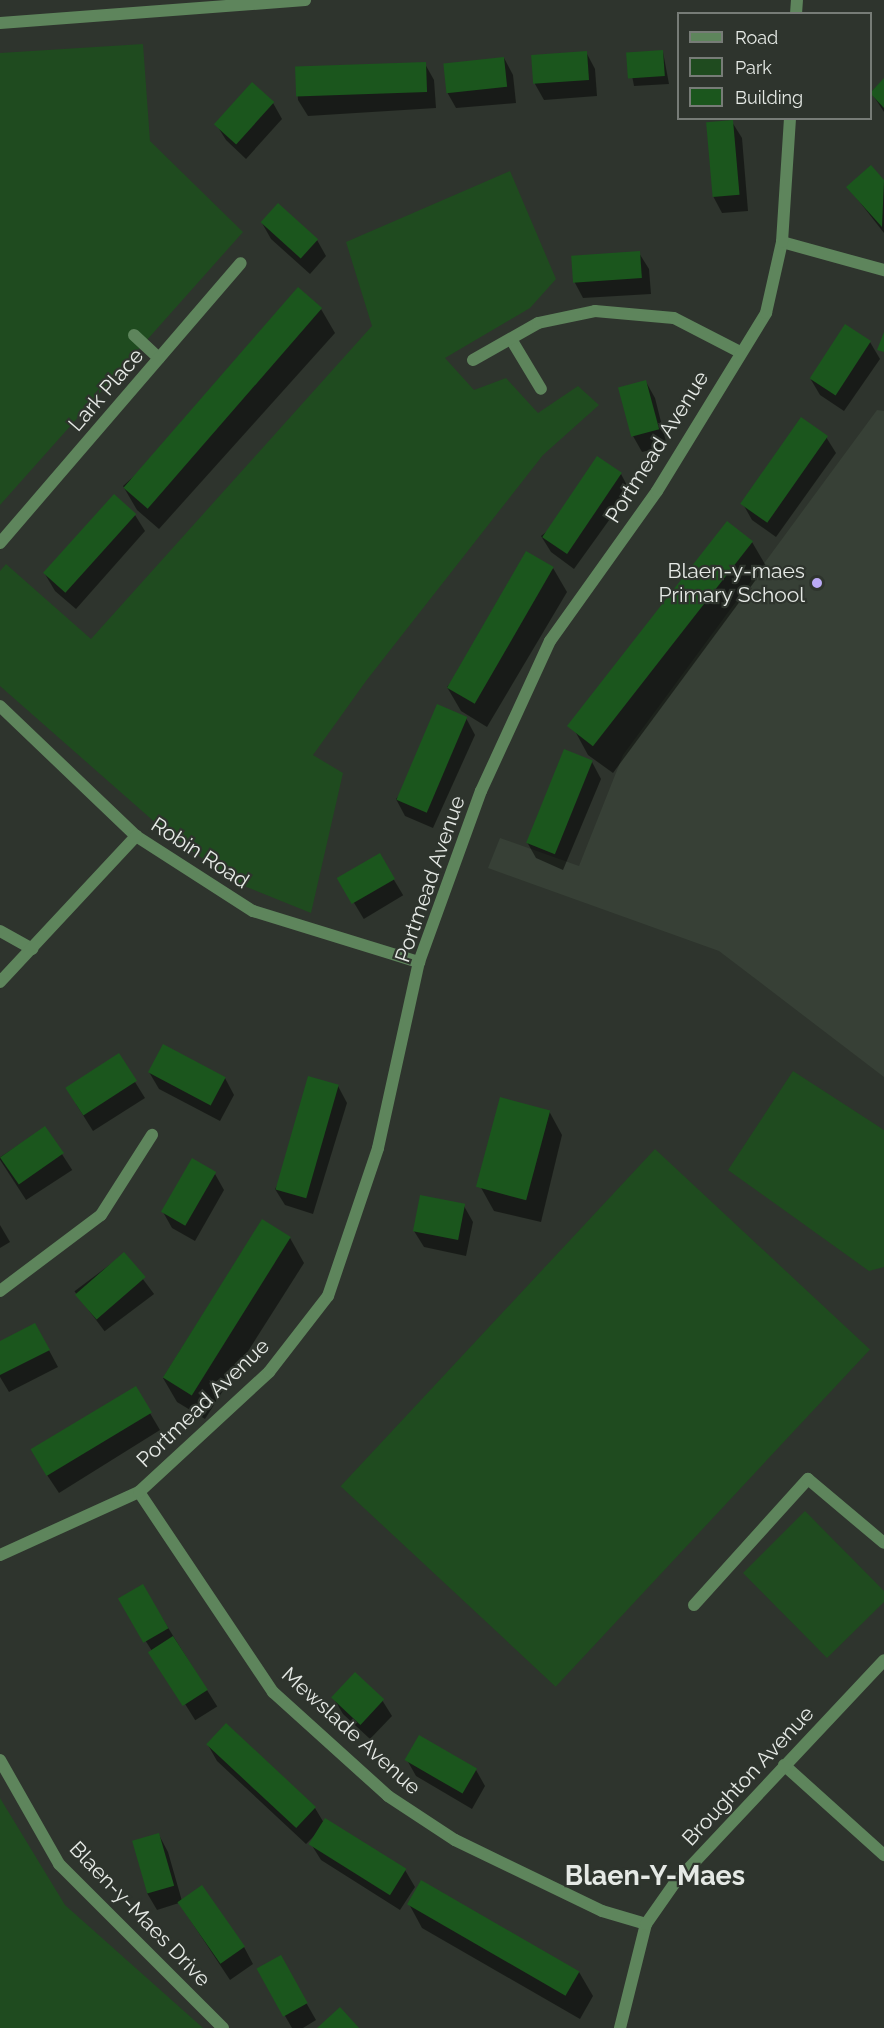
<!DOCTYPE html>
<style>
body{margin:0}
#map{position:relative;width:884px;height:2028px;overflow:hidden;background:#2e342d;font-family:Raleway,sans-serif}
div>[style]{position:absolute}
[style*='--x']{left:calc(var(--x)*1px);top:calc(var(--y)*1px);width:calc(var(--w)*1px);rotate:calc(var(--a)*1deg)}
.built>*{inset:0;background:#374036}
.green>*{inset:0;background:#1f4b1f;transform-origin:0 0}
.shadow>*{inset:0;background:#0007;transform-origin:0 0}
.building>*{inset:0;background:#1b561d;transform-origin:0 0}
.service>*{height:12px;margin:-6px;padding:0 6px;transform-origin:6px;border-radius:6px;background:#5e855c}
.minor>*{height:12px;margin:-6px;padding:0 6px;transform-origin:6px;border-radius:6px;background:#5e855c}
.tertiary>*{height:12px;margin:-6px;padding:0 6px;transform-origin:6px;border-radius:6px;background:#5e855c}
.dots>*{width:16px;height:16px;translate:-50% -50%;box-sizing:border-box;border:3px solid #2e342d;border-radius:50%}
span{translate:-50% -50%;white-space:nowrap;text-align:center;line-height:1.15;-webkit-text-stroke:4.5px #2e342d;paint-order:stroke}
.street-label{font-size:21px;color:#e5e9e5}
.poi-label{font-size:21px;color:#e5e9e5}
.right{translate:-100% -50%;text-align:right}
.district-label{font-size:27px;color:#e5e9e5;font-weight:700}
.legend{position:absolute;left:677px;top:12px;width:195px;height:108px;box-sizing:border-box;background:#2e342d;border:2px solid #777c77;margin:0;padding:8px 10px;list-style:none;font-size:18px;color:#e5e9e5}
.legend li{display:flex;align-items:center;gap:12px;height:30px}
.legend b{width:30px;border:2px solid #777c77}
</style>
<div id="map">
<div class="built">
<div style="clip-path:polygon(877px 410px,884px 411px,884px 1077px,719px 951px,488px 868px,500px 838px,579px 866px,623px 755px)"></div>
</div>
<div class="green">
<div style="clip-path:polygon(143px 44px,150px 141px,243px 232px,0 505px,0 53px)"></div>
<div style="clip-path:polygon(510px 171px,556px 279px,530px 308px,445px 358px,474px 390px,506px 378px,538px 413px,578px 386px,599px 405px,543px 455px,366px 681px,313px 755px,343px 773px,311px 913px,234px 882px,158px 825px,0 686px,0 571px,6px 564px,91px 639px,372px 326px,346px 242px)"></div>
<div style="clip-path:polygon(793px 1071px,884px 1130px,884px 1267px,869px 1271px,728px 1170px)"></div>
<div style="left:655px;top:1149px;width:294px;height:461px;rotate:43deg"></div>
<div style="clip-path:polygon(805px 1511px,884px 1591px,884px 1602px,827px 1658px,743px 1573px)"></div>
<div style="clip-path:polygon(0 1798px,65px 1905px,203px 2028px,0 2028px)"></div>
</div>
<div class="shadow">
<div style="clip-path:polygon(586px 52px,595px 69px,597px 96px,544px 100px,535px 84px,532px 57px)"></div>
<div style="clip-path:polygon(663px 52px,669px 84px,634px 86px,628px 55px)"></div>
<div style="clip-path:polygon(504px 58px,513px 75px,516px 103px,456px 108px,447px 92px)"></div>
<div style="clip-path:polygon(425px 64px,434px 80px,436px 108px,308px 116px,298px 100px,296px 72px)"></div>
<div style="clip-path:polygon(884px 80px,884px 112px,871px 92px)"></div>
<div style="clip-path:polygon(273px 103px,282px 119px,246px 159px,226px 140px,216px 124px)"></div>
<div style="clip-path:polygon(732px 122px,742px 138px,748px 211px,722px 213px,713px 196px)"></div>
<div style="clip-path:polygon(871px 167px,884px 182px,884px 233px,848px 187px)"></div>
<div style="clip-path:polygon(262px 223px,317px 240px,326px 256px,310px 274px,271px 239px)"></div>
<div style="clip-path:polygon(639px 253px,649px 269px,651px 294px,583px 298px,574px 281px)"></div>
<div style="clip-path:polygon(321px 309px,335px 333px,159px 529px,137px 510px,123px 486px)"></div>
<div style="clip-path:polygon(870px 342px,880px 359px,844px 411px,820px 395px,810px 378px)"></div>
<div style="clip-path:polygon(646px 382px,655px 398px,667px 446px,642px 452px,633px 436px)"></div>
<div style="clip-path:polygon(826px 437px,836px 453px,776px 537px,752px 520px,743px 504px)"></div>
<div style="clip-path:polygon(621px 474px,630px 491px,574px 569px,551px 552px,541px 536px)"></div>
<div style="clip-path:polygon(114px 496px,135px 515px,145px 531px,76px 609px,55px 591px,45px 574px)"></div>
<div style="clip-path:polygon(752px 542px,766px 566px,613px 773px,588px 755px,575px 731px)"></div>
<div style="clip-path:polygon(553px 568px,567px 592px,487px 727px,461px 711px,447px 687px)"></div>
<div style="clip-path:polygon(466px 718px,475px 735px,433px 828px,405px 816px,396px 799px)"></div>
<div style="clip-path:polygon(592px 762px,601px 779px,563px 870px,536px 858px,527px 842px)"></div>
<div style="left:379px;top:855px;width:47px;height:46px;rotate:59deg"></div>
<div style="clip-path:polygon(149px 1072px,225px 1078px,234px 1095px,220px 1121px,159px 1089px)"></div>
<div style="clip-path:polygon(135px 1082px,145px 1098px,93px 1131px,76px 1104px)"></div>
<div style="clip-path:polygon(338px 1086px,347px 1103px,313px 1214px,285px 1205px,275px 1189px)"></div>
<div style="clip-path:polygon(549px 1111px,562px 1135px,541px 1222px,494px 1211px,480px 1186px)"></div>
<div style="left:45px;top:1128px;width:50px;height:55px;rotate:57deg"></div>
<div style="clip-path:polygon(215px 1174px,224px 1190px,195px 1241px,172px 1228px,163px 1212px)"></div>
<div style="clip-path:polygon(464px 1206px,473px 1222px,466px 1256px,424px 1247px,414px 1231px)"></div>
<div style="clip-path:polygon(262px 1221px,290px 1238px,304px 1263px,205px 1419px,177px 1402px,163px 1378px)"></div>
<div style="clip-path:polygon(0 1225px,10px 1242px,0 1248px)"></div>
<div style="left:124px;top:1254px;width:50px;height:62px;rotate:53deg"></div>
<div style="clip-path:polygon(44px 1341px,58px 1367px,9px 1392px,0 1377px,0 1343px)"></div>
<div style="clip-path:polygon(135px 1388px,160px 1430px,59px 1493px,43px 1469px)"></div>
<div style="left:142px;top:1586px;width:142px;height:26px;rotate:58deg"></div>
<div style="clip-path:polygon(333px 1697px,382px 1700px,392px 1716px,370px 1739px,343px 1714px)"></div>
<div style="clip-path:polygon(226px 1725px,315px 1808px,324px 1823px,326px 1820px,405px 1870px,415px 1887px,400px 1910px,321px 1860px,311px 1844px,315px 1835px,306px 1844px,217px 1761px,208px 1745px)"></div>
<div style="clip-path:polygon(407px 1760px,476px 1770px,485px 1786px,472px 1809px,416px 1776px)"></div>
<div style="clip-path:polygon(159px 1835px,168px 1852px,182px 1901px,244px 1947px,253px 1964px,230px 1980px,179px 1903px,157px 1910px,147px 1893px)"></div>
<div style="clip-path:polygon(409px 1904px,579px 1972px,593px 1996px,580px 2019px,422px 1928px)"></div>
<div style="clip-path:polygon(280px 1957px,316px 2020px,303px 2028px,292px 2028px,258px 1969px)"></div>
</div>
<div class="building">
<div style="left:663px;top:50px;width:26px;height:37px;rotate:86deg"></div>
<div style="left:587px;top:51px;width:29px;height:56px;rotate:86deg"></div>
<div style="left:504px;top:57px;width:30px;height:61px;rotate:84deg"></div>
<div style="left:426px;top:62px;width:30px;height:131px;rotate:88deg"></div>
<div style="clip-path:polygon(884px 78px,884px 108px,870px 93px)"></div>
<div style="left:252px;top:82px;width:30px;height:57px;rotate:42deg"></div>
<div style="left:733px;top:120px;width:75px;height:27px;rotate:85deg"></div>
<div style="clip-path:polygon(871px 165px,884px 180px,882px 227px,846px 187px)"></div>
<div style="left:278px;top:203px;width:54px;height:26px;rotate:42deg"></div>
<div style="left:640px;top:251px;width:27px;height:69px;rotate:86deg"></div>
<div style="left:298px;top:287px;width:32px;height:266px;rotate:41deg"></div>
<div style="left:845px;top:324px;width:31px;height:65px;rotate:33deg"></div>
<div style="clip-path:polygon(884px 332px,884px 352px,877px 350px)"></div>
<div style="left:646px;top:380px;width:51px;height:29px;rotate:75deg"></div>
<div style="left:801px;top:417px;width:33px;height:106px;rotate:35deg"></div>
<div style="left:597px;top:456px;width:30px;height:98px;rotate:34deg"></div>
<div style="left:114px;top:494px;width:30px;height:106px;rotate:42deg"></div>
<div style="left:727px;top:521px;width:33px;height:260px;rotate:38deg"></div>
<div style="left:526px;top:551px;width:32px;height:158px;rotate:30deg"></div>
<div style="left:437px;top:704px;width:33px;height:104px;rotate:23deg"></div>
<div style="left:564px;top:749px;width:31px;height:101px;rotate:22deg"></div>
<div style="left:380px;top:853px;width:30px;height:50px;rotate:60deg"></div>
<div style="left:163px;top:1044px;width:71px;height:32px;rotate:28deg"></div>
<div style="left:119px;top:1053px;width:33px;height:64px;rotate:57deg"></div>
<div style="left:308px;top:1076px;width:32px;height:118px;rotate:16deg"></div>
<div style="left:500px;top:1097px;width:52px;height:93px;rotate:15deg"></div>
<div style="left:45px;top:1126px;width:33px;height:55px;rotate:55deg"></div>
<div style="left:192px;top:1158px;width:28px;height:62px;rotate:30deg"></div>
<div style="left:420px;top:1195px;width:46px;height:37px;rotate:11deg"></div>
<div style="left:262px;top:1219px;width:34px;height:187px;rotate:32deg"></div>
<div style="left:124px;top:1252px;width:33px;height:65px;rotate:49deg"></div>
<div style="clip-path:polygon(35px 1323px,50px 1350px,0 1375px,0 1341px)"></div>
<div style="left:136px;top:1386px;width:31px;height:123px;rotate:59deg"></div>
<div style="left:143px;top:1584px;width:51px;height:29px;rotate:60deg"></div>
<div style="left:173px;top:1636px;width:64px;height:30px;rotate:57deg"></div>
<div style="left:355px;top:1672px;width:40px;height:35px;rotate:43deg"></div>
<div style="left:226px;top:1723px;width:123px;height:29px;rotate:43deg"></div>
<div style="left:419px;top:1735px;width:67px;height:29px;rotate:30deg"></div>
<div style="left:325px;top:1818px;width:96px;height:31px;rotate:32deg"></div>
<div style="left:159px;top:1833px;width:55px;height:28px;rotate:74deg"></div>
<div style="left:421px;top:1880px;width:183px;height:28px;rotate:30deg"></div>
<div style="left:202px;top:1885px;width:75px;height:30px;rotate:55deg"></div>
<div style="left:281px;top:1955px;width:55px;height:28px;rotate:61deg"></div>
<div style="clip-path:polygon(340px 2007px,359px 2028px,317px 2028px)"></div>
</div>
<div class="service">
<div style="--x:694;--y:1605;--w:170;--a:-47.9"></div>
<div style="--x:808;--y:1479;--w:99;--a:40.1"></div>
</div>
<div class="minor">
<div style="--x:796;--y:14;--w:14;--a:-86"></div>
<div style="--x:782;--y:242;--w:106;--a:15.4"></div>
<div style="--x:134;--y:335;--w:34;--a:43"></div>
<div style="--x:511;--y:339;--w:58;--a:59"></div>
<div style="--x:473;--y:360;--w:75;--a:-29.6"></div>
<div style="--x:538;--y:323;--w:58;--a:-11.9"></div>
<div style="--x:595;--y:311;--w:79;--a:5.1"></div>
<div style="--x:674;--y:318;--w:74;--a:27.3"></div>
<div style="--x:0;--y:543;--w:369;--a:-49.3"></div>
<div style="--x:0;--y:706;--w:188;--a:43.7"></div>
<div style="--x:136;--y:836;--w:139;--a:32.7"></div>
<div style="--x:253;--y:911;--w:174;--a:17.1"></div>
<div style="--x:0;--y:931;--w:37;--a:29"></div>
<div style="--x:0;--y:982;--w:200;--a:-47"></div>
<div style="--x:0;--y:1291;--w:126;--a:-37"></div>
<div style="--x:101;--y:1215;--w:95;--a:-57.5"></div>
<div style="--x:139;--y:1492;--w:241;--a:56.2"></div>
<div style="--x:273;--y:1692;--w:155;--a:42.1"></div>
<div style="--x:388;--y:1796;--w:80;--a:33.3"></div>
<div style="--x:455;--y:1840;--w:163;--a:25.8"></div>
<div style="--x:602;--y:1911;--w:46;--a:16.5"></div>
<div style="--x:0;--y:1555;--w:153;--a:-24.4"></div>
<div style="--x:139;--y:1492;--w:177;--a:-42.7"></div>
<div style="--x:269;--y:1372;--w:96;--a:-52.2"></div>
<div style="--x:328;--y:1296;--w:156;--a:-71.3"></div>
<div style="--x:378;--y:1148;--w:190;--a:-77.6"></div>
<div style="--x:419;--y:962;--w:182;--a:-70.1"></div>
<div style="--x:481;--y:791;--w:165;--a:-65.3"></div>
<div style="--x:550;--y:641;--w:184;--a:-54.5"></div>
<div style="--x:657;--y:491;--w:209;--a:-58.5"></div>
<div style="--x:766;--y:313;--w:73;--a:-77.3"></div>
<div style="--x:782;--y:242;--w:124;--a:-86.3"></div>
<div style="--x:0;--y:1760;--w:120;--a:60.4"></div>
<div style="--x:59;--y:1864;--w:232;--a:45"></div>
<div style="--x:784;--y:1765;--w:135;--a:42"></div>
</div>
<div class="tertiary">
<div style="--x:0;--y:23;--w:306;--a:-4.3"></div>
<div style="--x:620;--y:2028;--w:107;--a:-76"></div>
<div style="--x:646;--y:1924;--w:49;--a:-55"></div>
<div style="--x:674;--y:1884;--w:307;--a:-46.8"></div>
</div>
<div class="dots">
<div style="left:817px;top:583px;background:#bbaaf6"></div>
</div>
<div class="street-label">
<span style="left:106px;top:390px;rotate:-49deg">Lark Place</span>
<span style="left:657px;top:447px;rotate:-58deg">Portmead Avenue</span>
<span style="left:200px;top:853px;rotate:33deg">Robin Road</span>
<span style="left:430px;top:879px;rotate:-71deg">Portmead Avenue</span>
<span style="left:203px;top:1403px;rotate:-44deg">Portmead Avenue</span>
<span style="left:351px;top:1731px;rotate:42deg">Mewslade Avenue</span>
<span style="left:748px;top:1776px;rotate:-47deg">Broughton Avenue</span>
<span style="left:140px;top:1914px;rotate:46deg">Blaen-y-Maes Drive</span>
</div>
<div class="poi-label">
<span class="right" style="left:805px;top:583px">Blaen-y-maes<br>Primary School</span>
</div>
<div class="district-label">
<span style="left:655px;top:1876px">Blaen-Y-Maes</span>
</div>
<ul class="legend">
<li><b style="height:8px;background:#5e855c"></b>Road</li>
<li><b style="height:16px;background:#1f4b1f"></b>Park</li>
<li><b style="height:16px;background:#1b561d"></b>Building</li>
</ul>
</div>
